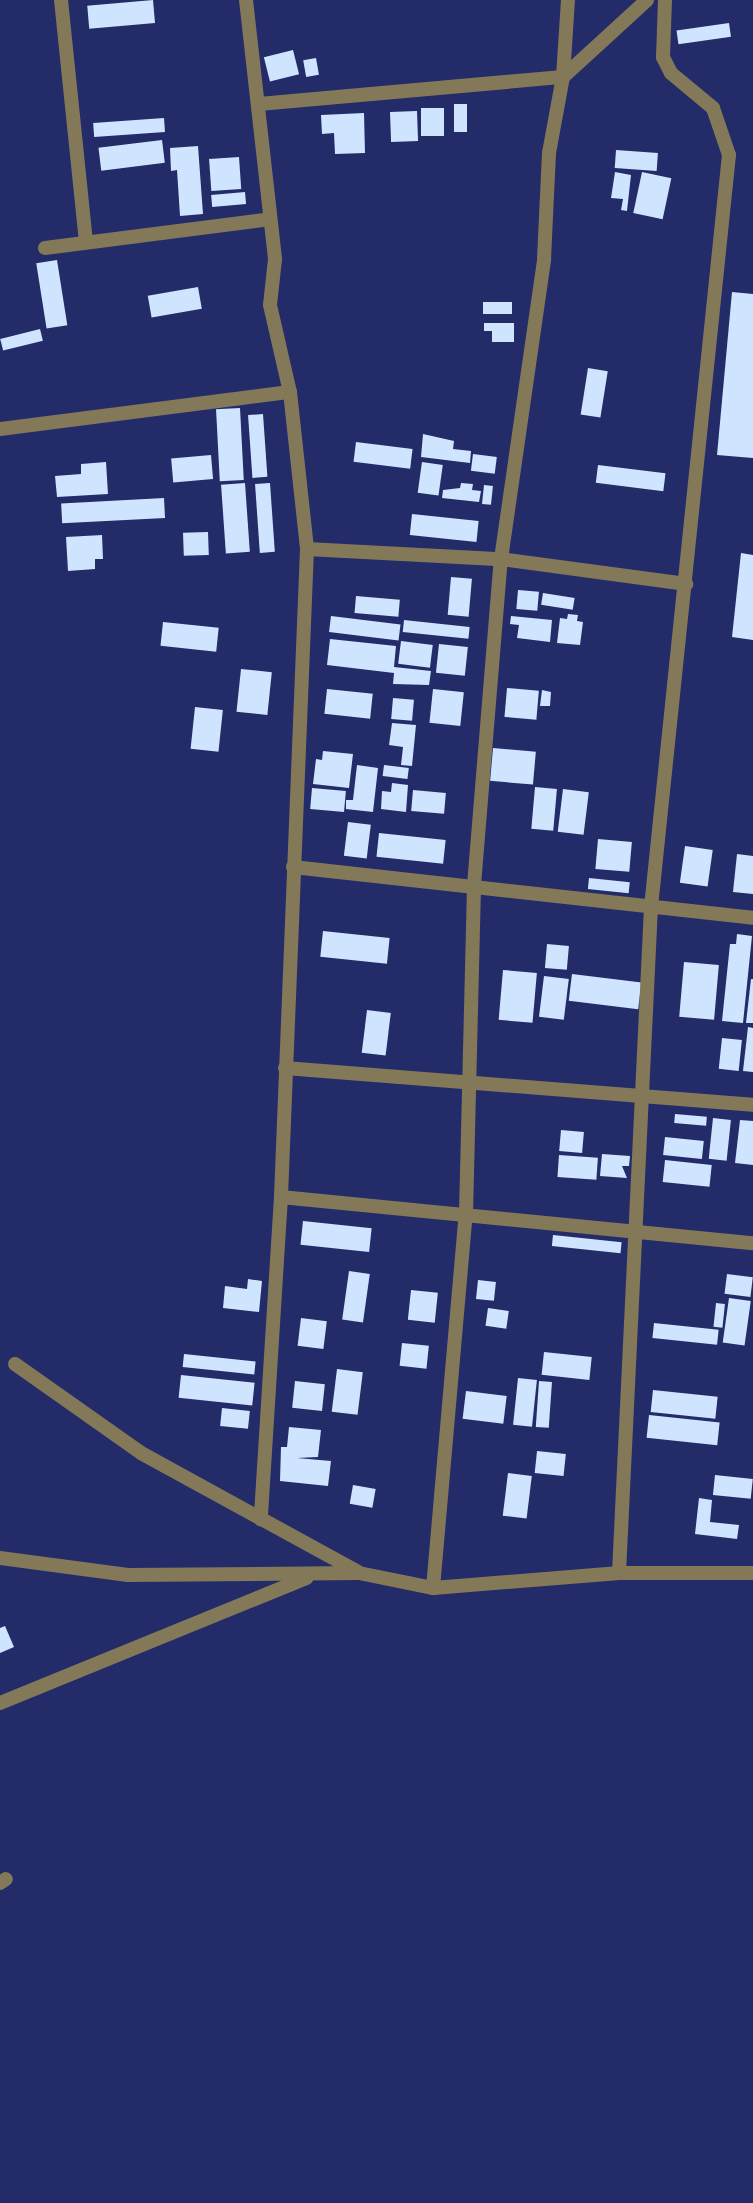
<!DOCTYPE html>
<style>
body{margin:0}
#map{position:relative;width:753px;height:2203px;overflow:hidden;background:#232b69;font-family:"IBM Plex Serif",serif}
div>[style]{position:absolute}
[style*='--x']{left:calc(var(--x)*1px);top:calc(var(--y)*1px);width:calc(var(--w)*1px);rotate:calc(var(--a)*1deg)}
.building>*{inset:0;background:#cfe4ff;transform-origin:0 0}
.minor>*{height:14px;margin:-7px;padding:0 7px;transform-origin:7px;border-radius:7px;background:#837958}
span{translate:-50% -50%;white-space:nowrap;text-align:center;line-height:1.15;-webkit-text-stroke:7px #232b69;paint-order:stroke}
</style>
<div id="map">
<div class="building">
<div style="left:153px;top:0;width:23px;height:66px;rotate:85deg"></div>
<div style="left:729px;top:23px;width:14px;height:53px;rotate:82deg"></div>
<div style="left:293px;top:50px;width:25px;height:30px;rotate:76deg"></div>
<div style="left:316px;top:58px;width:17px;height:13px;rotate:80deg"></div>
<div style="left:454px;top:104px;width:13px;height:28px"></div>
<div style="left:421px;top:108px;width:23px;height:28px"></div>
<div style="left:417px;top:111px;width:30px;height:27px;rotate:88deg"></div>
<div style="clip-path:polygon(364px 113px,365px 153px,335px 154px,334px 133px,322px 134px,321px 115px)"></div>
<div style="left:164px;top:118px;width:14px;height:71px;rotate:86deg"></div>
<div style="left:162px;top:140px;width:23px;height:64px;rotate:83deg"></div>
<div style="clip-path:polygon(198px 146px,203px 214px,180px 216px,177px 170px,171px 171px,170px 148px)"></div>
<div style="left:616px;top:150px;width:42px;height:18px;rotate:4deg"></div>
<div style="left:239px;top:157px;width:32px;height:30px;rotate:86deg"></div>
<div style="clip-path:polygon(615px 172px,631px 175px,627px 211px,621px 210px,623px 199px,611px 198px)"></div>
<div style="left:642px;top:172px;width:30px;height:42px;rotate:12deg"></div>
<div style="left:245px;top:192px;width:12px;height:34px;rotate:85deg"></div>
<div style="left:57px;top:260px;width:66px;height:21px;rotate:81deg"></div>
<div style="left:198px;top:287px;width:22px;height:51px;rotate:80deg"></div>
<div style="clip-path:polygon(732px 292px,753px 294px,753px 458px,717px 455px)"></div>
<div style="left:483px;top:302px;width:29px;height:12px"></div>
<div style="clip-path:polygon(484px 323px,514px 323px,514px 342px,492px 342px,492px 331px,484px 331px)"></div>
<div style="left:40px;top:329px;width:12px;height:41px;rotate:76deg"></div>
<div style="left:588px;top:368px;width:20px;height:47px;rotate:9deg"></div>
<div style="left:240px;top:408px;width:72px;height:24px;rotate:87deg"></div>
<div style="left:263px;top:414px;width:63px;height:15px;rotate:86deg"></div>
<div style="clip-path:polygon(423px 434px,454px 441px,453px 449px,471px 451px,470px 463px,421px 457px)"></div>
<div style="left:356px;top:442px;width:57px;height:20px;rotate:7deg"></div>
<div style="left:473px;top:454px;width:24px;height:17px;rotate:7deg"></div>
<div style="left:211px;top:455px;width:24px;height:40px;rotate:85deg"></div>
<div style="clip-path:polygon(106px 462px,108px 494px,57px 497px,55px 476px,81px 474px,81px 464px)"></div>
<div style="left:422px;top:462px;width:21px;height:31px;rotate:8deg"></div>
<div style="left:598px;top:465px;width:68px;height:18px;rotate:7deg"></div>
<div style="left:245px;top:483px;width:69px;height:24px;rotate:86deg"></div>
<div style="left:270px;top:483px;width:69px;height:15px;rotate:86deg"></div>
<div style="clip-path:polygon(461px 483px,473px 484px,472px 490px,481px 491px,479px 502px,442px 498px,443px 490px,460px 488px)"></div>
<div style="left:484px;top:485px;width:9px;height:19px;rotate:6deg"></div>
<div style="left:164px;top:498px;width:20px;height:103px;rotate:87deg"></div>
<div style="left:412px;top:514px;width:67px;height:21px;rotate:6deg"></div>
<div style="left:208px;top:532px;width:23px;height:25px;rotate:88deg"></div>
<div style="clip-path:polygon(102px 535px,103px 559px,95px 559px,95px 569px,68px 571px,66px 537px)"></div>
<div style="clip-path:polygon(741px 553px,753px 555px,753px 640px,732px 637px)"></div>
<div style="left:451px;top:577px;width:21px;height:38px;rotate:5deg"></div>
<div style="left:518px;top:590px;width:21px;height:19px;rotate:5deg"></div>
<div style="left:543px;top:593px;width:32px;height:12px;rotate:9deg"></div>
<div style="left:356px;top:596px;width:44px;height:17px;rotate:5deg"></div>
<div style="clip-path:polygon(568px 614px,578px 615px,577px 621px,583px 622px,580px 645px,557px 643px,560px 618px,567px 619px)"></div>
<div style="left:331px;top:616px;width:70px;height:16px;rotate:7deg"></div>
<div style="clip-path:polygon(511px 616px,552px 620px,550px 642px,517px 638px,519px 625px,510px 624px)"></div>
<div style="left:404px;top:620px;width:66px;height:12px;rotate:6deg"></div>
<div style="left:163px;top:622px;width:56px;height:24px;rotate:6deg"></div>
<div style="clip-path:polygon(330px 639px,396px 646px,394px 667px,431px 671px,429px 685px,393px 684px,394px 673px,327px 665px)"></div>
<div style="left:401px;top:641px;width:32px;height:23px;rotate:7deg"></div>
<div style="left:439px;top:644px;width:29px;height:29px;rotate:6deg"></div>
<div style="left:241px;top:669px;width:31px;height:43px;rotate:6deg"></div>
<div style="left:507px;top:688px;width:32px;height:29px;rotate:5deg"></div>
<div style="left:327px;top:689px;width:46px;height:25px;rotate:6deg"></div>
<div style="left:433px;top:689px;width:31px;height:34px;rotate:6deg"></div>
<div style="clip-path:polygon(542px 690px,551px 692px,550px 706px,540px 706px)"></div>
<div style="left:393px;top:698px;width:21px;height:21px;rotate:5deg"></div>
<div style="left:195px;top:707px;width:28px;height:42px;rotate:6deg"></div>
<div style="clip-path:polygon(392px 723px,416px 725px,412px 766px,401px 765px,403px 747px,389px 745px)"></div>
<div style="left:493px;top:748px;width:43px;height:33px;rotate:5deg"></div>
<div style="clip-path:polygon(323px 751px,353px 754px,349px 788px,313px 784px,316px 759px,322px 760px)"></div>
<div style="clip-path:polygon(357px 765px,378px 768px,373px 812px,346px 809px,346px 800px,353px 800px)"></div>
<div style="left:384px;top:765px;width:25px;height:11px;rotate:7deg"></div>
<div style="clip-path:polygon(392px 783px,408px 785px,406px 812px,381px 809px,382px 791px,391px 792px)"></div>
<div style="left:535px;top:787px;width:22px;height:42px;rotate:5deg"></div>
<div style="left:312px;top:788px;width:34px;height:21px;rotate:5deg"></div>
<div style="left:563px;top:789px;width:26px;height:43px;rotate:7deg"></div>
<div style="left:413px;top:790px;width:33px;height:21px;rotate:5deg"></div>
<div style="left:348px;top:822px;width:23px;height:34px;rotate:7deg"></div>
<div style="left:379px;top:833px;width:67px;height:24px;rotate:6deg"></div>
<div style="left:598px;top:839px;width:34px;height:30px;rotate:5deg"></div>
<div style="left:685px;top:846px;width:28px;height:37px;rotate:8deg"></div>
<div style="clip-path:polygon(737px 854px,753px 856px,753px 894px,733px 892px)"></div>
<div style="left:589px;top:878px;width:41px;height:11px;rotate:6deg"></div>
<div style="left:323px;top:931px;width:67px;height:26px;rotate:6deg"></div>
<div style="clip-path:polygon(737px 934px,752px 936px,743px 1023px,722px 1021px,730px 944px,736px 944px)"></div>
<div style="left:547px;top:944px;width:22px;height:24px;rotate:5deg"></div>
<div style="left:684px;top:962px;width:35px;height:55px;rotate:5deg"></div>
<div style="left:503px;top:970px;width:34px;height:50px;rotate:5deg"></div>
<div style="left:572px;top:974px;width:70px;height:27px;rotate:7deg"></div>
<div style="left:544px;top:976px;width:25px;height:41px;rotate:7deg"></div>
<div style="clip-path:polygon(751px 979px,753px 979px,753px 1023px,746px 1023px)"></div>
<div style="left:367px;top:1010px;width:24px;height:43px;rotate:7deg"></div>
<div style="clip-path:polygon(748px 1027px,753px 1028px,753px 1072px,743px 1071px)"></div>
<div style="left:722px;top:1038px;width:20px;height:31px;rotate:6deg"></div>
<div style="left:675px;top:1114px;width:32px;height:9px;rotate:5deg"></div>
<div style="left:713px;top:1118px;width:18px;height:41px;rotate:6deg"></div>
<div style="clip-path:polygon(740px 1120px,753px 1121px,753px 1165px,735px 1163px)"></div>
<div style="left:561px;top:1130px;width:23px;height:21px;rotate:5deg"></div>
<div style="left:665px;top:1137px;width:39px;height:18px;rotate:6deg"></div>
<div style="clip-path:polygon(602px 1154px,630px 1156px,629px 1166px,622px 1166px,627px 1178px,600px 1176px)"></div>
<div style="left:559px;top:1155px;width:39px;height:22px;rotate:4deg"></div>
<div style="left:665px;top:1160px;width:47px;height:22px;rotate:6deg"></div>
<div style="left:303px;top:1221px;width:69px;height:24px;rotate:6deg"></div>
<div style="left:553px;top:1235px;width:69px;height:11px;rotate:6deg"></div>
<div style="left:349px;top:1271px;width:21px;height:49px;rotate:8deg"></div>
<div style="left:727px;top:1274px;width:26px;height:20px;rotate:7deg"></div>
<div style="clip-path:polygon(248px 1279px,262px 1281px,259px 1312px,223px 1308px,225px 1286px,247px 1289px)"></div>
<div style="left:478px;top:1280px;width:18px;height:19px;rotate:6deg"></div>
<div style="left:411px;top:1290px;width:27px;height:30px;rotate:6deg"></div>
<div style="left:729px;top:1298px;width:22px;height:45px;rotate:8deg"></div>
<div style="left:716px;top:1303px;width:9px;height:24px;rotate:6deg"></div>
<div style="left:488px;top:1308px;width:21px;height:18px;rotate:8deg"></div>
<div style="left:301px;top:1318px;width:26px;height:28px;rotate:7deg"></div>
<div style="left:654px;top:1323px;width:65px;height:15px;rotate:6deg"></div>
<div style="left:402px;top:1343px;width:27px;height:23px;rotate:6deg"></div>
<div style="left:544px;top:1352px;width:48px;height:23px;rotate:6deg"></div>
<div style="left:184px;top:1354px;width:72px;height:13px;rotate:6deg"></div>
<div style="left:337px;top:1369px;width:26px;height:43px;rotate:7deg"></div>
<div style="left:181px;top:1375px;width:74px;height:23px;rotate:6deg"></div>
<div style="left:518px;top:1378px;width:19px;height:47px;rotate:6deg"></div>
<div style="left:295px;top:1381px;width:30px;height:27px;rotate:6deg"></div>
<div style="left:539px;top:1381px;width:13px;height:46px;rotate:4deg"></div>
<div style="left:653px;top:1390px;width:65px;height:22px;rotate:6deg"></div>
<div style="left:466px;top:1391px;width:41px;height:28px;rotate:7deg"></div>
<div style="left:222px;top:1408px;width:28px;height:18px;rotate:6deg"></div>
<div style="left:649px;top:1415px;width:71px;height:23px;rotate:6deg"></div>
<div style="clip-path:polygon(289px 1427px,321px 1430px,318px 1457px,297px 1458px,331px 1461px,328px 1486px,280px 1481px,281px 1447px,287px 1447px)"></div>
<div style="left:537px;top:1451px;width:29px;height:22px;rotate:6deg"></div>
<div style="left:508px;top:1473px;width:24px;height:43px;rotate:7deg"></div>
<div style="left:715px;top:1475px;width:38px;height:20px;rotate:6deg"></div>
<div style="left:353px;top:1485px;width:23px;height:19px;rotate:10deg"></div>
<div style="clip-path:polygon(699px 1498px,712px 1500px,710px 1522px,739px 1525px,737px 1539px,695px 1534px)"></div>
<div style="clip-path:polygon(5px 1626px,14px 1647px,0 1653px,0 1628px)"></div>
</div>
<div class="minor">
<div style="--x:61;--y:0;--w:243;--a:84.1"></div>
<div style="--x:246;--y:0;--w:261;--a:83.6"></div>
<div style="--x:275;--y:259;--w:46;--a:96.2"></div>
<div style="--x:270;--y:305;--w:89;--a:77.1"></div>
<div style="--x:290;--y:392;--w:158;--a:83.8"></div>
<div style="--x:307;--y:549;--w:649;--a:92.3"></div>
<div style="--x:281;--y:1197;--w:323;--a:93.6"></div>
<div style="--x:259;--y:104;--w:305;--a:-5.1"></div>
<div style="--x:563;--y:77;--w:114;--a:-42.5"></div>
<div style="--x:45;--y:248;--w:227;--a:-7.3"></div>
<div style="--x:0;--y:429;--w:292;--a:-7.3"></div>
<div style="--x:307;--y:549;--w:194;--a:3"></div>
<div style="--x:501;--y:559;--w:187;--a:7.7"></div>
<div style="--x:293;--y:867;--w:463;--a:6.3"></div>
<div style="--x:285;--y:1068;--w:469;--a:4.5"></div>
<div style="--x:281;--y:1197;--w:474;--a:5.6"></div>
<div style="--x:15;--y:1364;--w:154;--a:35.2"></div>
<div style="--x:141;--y:1453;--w:247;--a:28.7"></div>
<div style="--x:0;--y:1558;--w:129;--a:7.6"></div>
<div style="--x:128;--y:1575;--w:231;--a:-0.5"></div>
<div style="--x:359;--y:1573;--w:76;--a:11.5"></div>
<div style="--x:433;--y:1588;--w:187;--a:-4.6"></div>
<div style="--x:619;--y:1573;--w:134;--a:0"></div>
<div style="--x:619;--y:1573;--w:667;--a:-87.25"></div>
<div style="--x:651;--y:907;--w:756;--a:-84.08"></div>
<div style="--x:729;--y:155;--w:50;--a:-108.8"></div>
<div style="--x:713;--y:108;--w:55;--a:-140.2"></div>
<div style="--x:671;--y:73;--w:18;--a:-117"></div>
<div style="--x:663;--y:57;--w:57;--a:-88"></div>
<div style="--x:433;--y:1588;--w:375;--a:-85"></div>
<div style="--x:466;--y:1214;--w:329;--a:-88.6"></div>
<div style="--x:474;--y:885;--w:327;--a:-85.3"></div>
<div style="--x:501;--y:559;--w:303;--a:-81.8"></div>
<div style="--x:544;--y:259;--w:106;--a:-87.3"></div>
<div style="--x:549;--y:153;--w:77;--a:-79.6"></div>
<div style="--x:563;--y:77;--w:77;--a:-86.3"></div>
<div style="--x:0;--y:1703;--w:331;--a:-22.2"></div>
<div style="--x:0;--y:1883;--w:7;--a:-34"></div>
</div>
</div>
